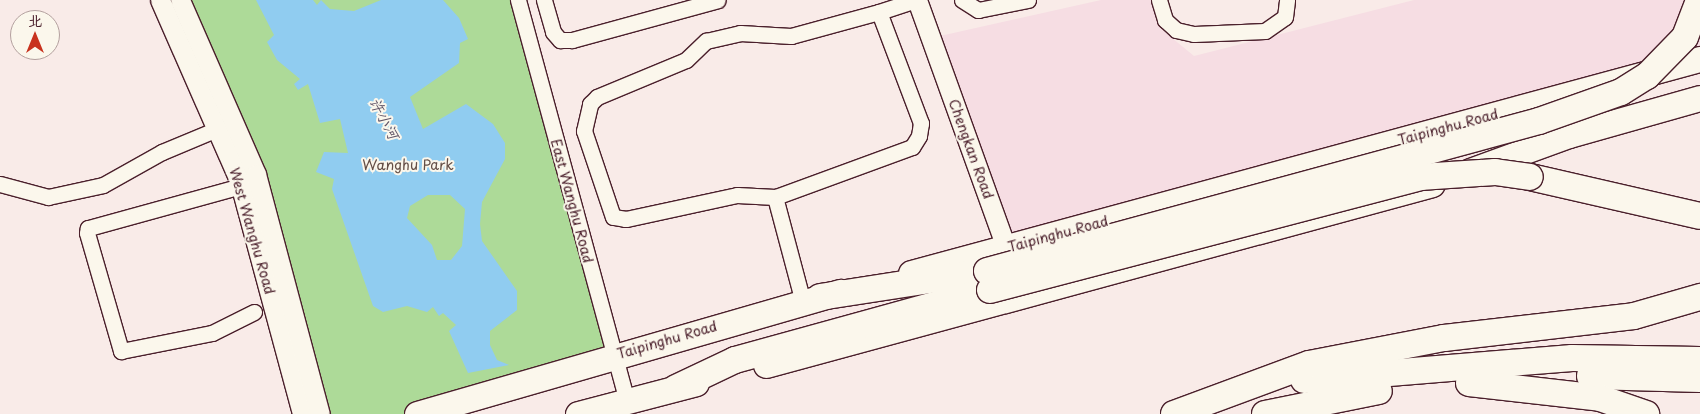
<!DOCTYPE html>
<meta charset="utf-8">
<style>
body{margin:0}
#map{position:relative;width:1700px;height:414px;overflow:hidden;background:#f9ebe8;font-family:"Playpen Sans","LXGW WenKai TC",sans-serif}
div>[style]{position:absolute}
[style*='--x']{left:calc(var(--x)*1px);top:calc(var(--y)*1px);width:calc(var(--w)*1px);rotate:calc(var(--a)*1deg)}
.built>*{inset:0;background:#f6dde3}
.green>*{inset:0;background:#adda98}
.water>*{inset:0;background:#90ccf0}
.roads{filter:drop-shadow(1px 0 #4a1f2b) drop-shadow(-1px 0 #4a1f2b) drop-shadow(0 1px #4a1f2b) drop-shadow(0 -1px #4a1f2b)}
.minor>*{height:15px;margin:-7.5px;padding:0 7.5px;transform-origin:7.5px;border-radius:7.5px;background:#fbf7ec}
.tertiary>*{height:19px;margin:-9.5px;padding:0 9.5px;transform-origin:9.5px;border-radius:9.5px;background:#fbf7ec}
.primary>*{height:25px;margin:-12.5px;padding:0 12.5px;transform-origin:12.5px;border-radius:12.5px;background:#fbf7ec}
.trunk>*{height:26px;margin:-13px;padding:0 13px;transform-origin:13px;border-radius:13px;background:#fbf7ec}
.bridges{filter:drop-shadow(1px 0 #4a1f2b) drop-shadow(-1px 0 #4a1f2b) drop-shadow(0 1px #4a1f2b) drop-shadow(0 -1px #4a1f2b)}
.trunk-bridge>*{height:26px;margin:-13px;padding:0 13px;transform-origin:13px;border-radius:13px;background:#fbf7ec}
span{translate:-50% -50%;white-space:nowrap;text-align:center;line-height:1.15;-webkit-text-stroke:4px #fbf7ec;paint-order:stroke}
.street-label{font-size:14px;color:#4a1f2b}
.park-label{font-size:14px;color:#634e46}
.water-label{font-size:15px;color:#5f5366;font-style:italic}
.north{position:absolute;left:10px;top:10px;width:50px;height:50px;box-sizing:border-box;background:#fbf7ec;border:1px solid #b4a19f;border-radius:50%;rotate:0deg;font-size:14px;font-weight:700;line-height:20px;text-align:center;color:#4a1f2b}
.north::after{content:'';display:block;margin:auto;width:18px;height:22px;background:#c8321e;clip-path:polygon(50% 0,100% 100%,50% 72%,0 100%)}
</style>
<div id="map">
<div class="built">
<div style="clip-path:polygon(1101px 0,1153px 0,1160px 28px,1194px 56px,1414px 0,1700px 0,1700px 59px,1007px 248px,931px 38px)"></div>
</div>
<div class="green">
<div style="clip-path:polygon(180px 0,518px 0,613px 355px,417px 414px,320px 414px)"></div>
</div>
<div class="water">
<div style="clip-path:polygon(evenodd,256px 0,313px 0,317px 5px,321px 0,330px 9px,354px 11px,381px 0,443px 0,459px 18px,468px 39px,460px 43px,459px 63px,410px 97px,423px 129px,466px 104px,493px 124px,505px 143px,505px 159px,482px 202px,480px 224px,482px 241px,517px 291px,517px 310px,490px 331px,490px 345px,497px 360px,509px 365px,468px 373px,449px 331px,456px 325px,443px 313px,439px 316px,433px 307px,427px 312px,407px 306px,383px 312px,373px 306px,332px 189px,334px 179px,316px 172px,324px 152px,348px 153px,340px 119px,320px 123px,308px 84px,298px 90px,294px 84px,300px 79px,277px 60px,267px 42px,274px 35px,256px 0,428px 195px,450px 195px,465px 209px,462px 246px,451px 260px,437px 260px,432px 245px,407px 218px,410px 206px,428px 195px)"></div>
</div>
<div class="roads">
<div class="minor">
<div style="--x:518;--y:0;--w:417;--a:74.8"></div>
<div style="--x:544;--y:0;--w:33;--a:74"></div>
<div style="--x:553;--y:32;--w:11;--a:49"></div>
<div style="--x:560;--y:40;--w:12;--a:0"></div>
<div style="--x:572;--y:40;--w:151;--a:-15.3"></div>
<div style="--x:962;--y:0;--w:19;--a:32"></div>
<div style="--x:978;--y:10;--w:51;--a:-11.3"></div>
<div style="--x:1159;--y:0;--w:21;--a:73"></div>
<div style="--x:1165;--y:20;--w:15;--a:42"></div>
<div style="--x:1176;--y:30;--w:18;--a:13"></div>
<div style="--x:1194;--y:34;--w:71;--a:-2.4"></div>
<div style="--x:1265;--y:31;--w:24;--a:-35"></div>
<div style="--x:1285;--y:17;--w:17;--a:-83"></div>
<div style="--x:879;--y:12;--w:40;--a:-18"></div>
<div style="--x:0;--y:184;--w:50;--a:15.2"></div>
<div style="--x:48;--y:197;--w:56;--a:-12.3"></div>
<div style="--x:103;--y:185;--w:68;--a:-29.2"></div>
<div style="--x:162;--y:152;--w:60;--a:-22.7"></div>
<div style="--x:241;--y:186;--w:159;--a:164.6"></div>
<div style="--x:88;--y:228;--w:5;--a:101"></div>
<div style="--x:87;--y:233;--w:123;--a:73.9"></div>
<div style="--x:121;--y:351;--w:93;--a:-11.2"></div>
<div style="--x:212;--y:333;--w:47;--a:-26.6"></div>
<div style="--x:775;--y:197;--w:38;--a:-177"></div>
<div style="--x:737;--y:195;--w:114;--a:167.8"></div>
<div style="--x:626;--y:219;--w:13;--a:-171"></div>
<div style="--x:613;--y:217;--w:91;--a:-108.6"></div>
<div style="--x:584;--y:131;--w:28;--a:-77"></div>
<div style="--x:590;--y:104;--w:10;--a:-45"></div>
<div style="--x:597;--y:97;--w:96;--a:-22.6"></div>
<div style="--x:686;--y:60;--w:28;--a:-44"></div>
<div style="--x:706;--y:41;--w:35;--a:-13"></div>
<div style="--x:740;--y:33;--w:51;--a:3.4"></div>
<div style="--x:791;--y:36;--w:91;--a:-15.3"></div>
<div style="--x:879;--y:12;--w:119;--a:69.3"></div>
<div style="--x:921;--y:123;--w:13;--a:99"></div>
<div style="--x:919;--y:136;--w:13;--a:122"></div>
<div style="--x:912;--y:147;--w:146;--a:159.9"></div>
<div style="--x:775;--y:197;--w:109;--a:75.1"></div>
</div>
<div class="tertiary">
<div style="--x:160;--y:0;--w:197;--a:66.3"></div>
<div style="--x:239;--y:180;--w:242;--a:74.9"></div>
<div style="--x:180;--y:0;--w:190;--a:66.4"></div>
<div style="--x:256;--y:174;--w:248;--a:75.1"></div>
<div style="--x:917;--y:0;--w:275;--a:70.2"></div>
</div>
<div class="primary">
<div style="--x:1470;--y:171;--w:105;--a:-20"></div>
<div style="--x:1569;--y:135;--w:136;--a:-15.8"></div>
<div style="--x:911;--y:273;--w:818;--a:-15.18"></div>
<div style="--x:766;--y:365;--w:690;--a:-15.2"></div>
<div style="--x:417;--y:414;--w:441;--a:-16.1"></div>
<div style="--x:578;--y:414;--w:122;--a:-14.7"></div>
</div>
<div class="trunk">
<div style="--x:1530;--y:177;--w:174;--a:12.9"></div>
<div style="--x:820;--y:297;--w:169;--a:-8.8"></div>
<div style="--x:1590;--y:376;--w:110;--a:1.6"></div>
<div style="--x:1304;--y:380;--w:269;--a:-4.7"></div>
<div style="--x:1572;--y:358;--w:128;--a:0.9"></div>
<div style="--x:1469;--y:383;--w:132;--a:6.5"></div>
<div style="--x:1600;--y:398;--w:49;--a:19.2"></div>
<div style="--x:676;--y:388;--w:65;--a:-25.4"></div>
<div style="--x:735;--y:360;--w:264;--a:-15.4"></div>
<div style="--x:1174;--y:414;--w:144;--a:-20.3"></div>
<div style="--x:1309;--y:364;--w:137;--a:-10.9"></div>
<div style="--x:1444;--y:338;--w:191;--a:-6.6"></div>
<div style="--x:1634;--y:316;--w:69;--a:-16.1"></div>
<div style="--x:1265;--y:414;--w:116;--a:-11.4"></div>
</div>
</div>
<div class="bridges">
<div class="trunk-bridge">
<div style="--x:987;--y:271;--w:572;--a:-15.2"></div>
<div style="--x:1539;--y:121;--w:87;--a:-19.5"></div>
<div style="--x:1621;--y:92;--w:31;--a:-32"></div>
<div style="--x:1647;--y:76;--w:54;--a:-45.7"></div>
<div style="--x:1685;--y:37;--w:40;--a:-69"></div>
<div style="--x:990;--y:290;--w:445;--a:-14.7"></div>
<div style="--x:1420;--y:177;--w:75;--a:-3.8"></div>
<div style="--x:1495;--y:172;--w:35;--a:8"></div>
</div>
</div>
<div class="street-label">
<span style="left:1448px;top:127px;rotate:-15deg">Taipinghu Road</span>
<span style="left:971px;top:149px;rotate:70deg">Chengkan Road</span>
<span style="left:572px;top:201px;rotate:75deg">East Wanghu Road</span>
<span style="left:252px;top:231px;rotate:74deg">West Wanghu Road</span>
<span style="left:1058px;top:234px;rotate:-15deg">Taipinghu Road</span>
<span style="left:667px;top:340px;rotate:-16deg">Taipinghu Road</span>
</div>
<div class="park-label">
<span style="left:408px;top:165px">Wanghu Park</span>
</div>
<div class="water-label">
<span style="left:385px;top:118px;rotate:62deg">许小河</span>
</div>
<div class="north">北</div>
</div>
